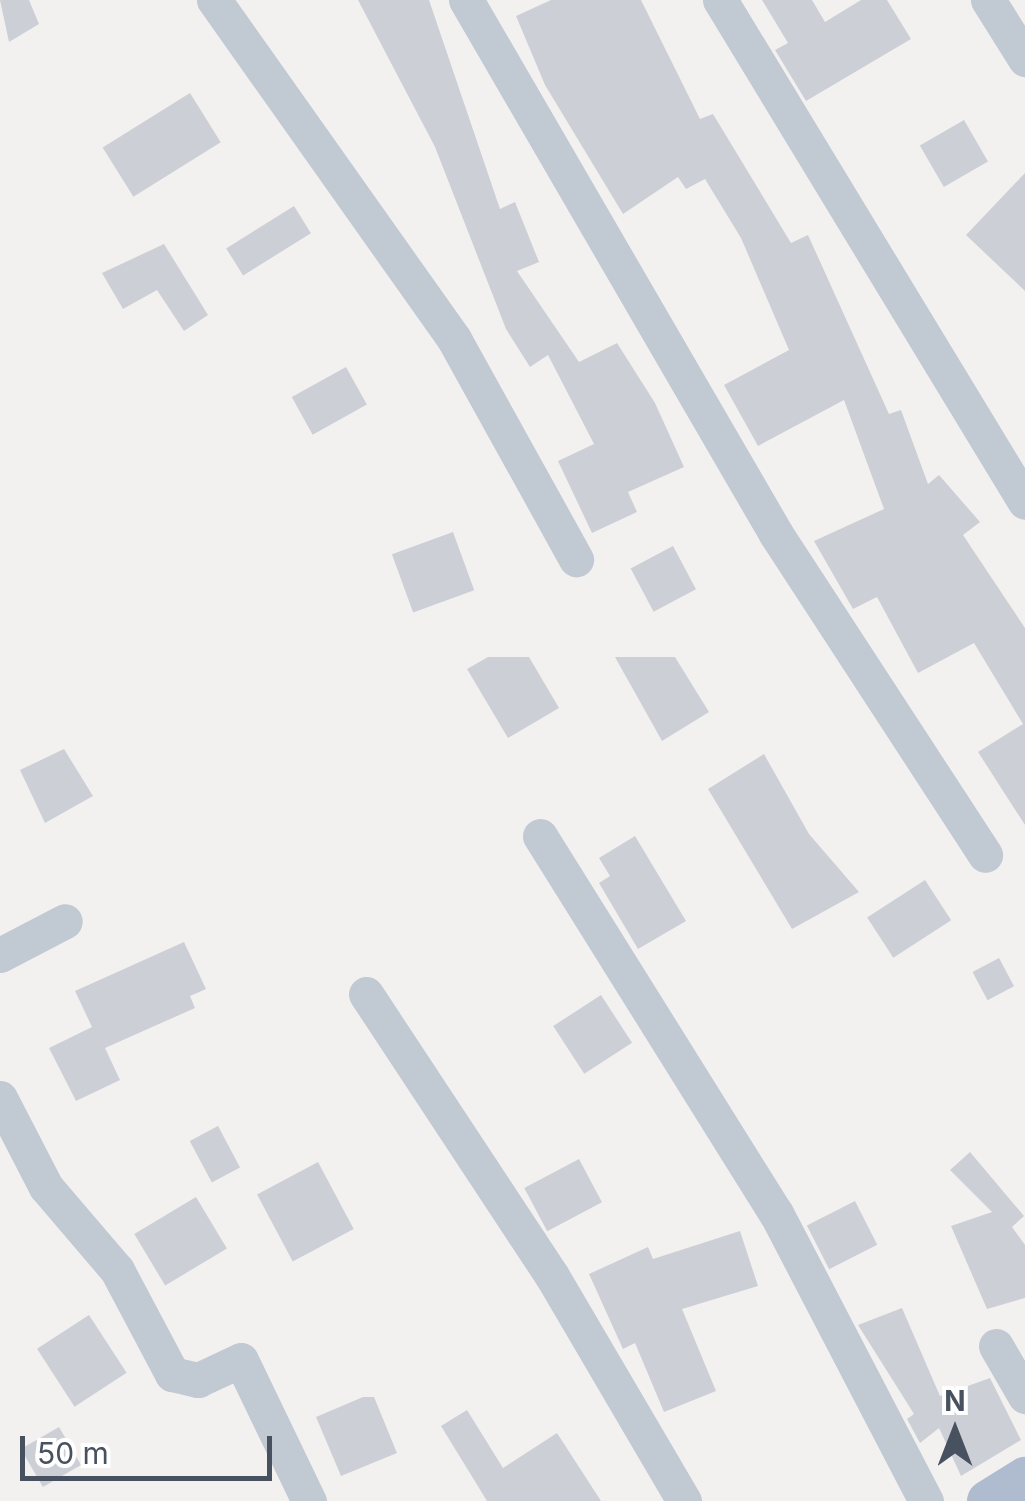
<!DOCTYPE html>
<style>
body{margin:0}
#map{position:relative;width:1025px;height:1501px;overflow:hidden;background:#f3f1f0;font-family:Inter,sans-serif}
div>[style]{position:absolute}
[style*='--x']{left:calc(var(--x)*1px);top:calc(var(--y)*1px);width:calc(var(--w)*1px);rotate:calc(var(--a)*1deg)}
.building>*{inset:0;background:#cccfd6;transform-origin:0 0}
.minor>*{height:35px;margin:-17.5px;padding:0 17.5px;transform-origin:17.5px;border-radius:17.5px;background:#c1c9d3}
.major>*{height:42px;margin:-21px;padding:0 21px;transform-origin:21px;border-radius:21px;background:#afbcd0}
span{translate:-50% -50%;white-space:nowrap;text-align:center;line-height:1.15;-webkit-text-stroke:9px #fff;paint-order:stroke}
.north{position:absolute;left:905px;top:1381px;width:100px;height:100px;-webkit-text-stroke:8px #fff;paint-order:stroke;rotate:0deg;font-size:28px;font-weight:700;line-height:40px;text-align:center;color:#47515f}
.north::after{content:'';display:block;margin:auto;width:35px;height:45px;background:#47515f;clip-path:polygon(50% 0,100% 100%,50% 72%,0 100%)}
.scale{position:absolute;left:20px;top:1436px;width:252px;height:45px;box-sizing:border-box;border:5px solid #47515f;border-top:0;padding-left:12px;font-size:30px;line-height:35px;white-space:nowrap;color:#47515f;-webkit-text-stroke:8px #fff;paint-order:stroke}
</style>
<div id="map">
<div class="building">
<div style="clip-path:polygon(0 0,29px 0,39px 24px,9px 42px)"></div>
<div style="clip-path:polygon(358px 0,429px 0,500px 209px,515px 202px,539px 262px,517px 271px,579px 362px,617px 343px,655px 403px,684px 467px,628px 492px,637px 512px,592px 533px,558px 461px,594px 444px,548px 355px,530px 367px,506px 329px,435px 147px)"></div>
<div style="clip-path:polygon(551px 0,641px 0,700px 119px,713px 114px,791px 243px,808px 235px,889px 414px,901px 410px,928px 484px,939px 475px,980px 522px,963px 535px,1025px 628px,1025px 825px,978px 752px,1023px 724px,974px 643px,918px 673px,877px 597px,853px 609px,814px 541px,884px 509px,844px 400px,758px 446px,724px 385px,789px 350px,741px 238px,705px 179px,686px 189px,678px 177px,623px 214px,545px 85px,516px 16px)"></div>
<div style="clip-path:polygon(762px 0,812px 0,825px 22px,861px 0,887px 0,911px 39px,806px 101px,775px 50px,788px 43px)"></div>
<div style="left:190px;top:93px;width:58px;height:103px;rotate:58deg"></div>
<div style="left:964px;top:120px;width:48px;height:51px;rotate:60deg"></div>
<div style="clip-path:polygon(1025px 173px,1025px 291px,966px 235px)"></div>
<div style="left:294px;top:206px;width:32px;height:80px;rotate:58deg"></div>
<div style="clip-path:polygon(164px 244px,208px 315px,184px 331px,157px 290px,123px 309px,102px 273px)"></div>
<div style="left:346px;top:367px;width:43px;height:62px;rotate:61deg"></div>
<div style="left:453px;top:532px;width:62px;height:65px;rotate:70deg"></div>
<div style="left:673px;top:546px;width:49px;height:48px;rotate:62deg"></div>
<div style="clip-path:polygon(488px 657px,529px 657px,559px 708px,508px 738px,467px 669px)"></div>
<div style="clip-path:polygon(615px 657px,675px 657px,709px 712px,662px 741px)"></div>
<div style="clip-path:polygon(64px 749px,93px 796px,45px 823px,20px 770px)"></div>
<div style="clip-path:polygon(764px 754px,809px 834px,859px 892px,792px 929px,708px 789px)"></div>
<div style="clip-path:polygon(635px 836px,686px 921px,638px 949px,599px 883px,610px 876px,599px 858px)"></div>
<div style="left:925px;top:880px;width:48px;height:69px;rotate:57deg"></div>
<div style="clip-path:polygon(184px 942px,206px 989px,190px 996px,195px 1008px,105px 1048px,120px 1080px,76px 1101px,49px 1048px,92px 1027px,75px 991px)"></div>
<div style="left:999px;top:958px;width:32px;height:30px;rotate:62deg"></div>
<div style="left:601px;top:995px;width:57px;height:57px;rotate:57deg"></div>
<div style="left:218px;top:1126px;width:47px;height:32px;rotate:62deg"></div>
<div style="clip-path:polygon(970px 1152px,1024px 1216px,1012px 1227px,1025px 1245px,1025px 1298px,987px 1309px,951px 1226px,992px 1212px,950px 1170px)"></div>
<div style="left:579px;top:1159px;width:49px;height:62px;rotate:62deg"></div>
<div style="left:318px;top:1162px;width:76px;height:69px;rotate:62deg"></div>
<div style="left:196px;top:1197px;width:60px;height:72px;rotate:59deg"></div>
<div style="left:855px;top:1201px;width:49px;height:54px;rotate:63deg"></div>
<div style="clip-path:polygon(740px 1231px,758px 1286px,682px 1309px,716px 1391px,664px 1412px,635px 1343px,623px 1349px,589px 1274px,648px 1247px,653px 1259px)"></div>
<div style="clip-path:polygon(902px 1308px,940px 1396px,990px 1378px,1021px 1440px,961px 1476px,939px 1428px,920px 1443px,907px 1419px,914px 1414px,858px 1325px)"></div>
<div style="left:89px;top:1315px;width:69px;height:62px;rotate:57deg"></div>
<div style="clip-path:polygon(363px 1397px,374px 1397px,397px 1453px,341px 1476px,316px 1417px)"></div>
<div style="clip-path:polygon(467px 1410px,503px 1468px,557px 1433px,601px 1501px,487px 1501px,441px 1426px)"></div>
<div style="left:59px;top:1427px;width:44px;height:44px;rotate:60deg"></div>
</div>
<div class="minor">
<div style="--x:214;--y:0;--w:415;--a:54.7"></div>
<div style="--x:454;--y:339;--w:252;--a:61"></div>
<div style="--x:466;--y:0;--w:617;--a:59.86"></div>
<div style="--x:776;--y:534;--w:383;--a:56.9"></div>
<div style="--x:720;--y:0;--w:587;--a:58.72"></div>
<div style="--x:988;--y:0;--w:70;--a:57.9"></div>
<div style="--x:540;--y:836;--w:445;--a:58"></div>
<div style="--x:776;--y:1213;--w:325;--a:62.5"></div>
<div style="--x:0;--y:955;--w:73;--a:-27.6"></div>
<div style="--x:366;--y:994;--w:338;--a:56.6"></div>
<div style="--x:552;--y:1276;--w:261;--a:59.6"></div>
<div style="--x:0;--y:1098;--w:100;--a:62.7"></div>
<div style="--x:46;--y:1187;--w:109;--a:49.5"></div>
<div style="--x:117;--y:1270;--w:118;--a:62.1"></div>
<div style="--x:172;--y:1374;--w:27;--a:13"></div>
<div style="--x:198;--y:1380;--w:47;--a:-24.9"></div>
<div style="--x:241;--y:1360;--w:157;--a:64.3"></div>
<div style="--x:996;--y:1346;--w:58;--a:59.9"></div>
</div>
<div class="major">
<div style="--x:988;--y:1501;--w:44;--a:-31.9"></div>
</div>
<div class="north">N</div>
<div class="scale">50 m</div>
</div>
